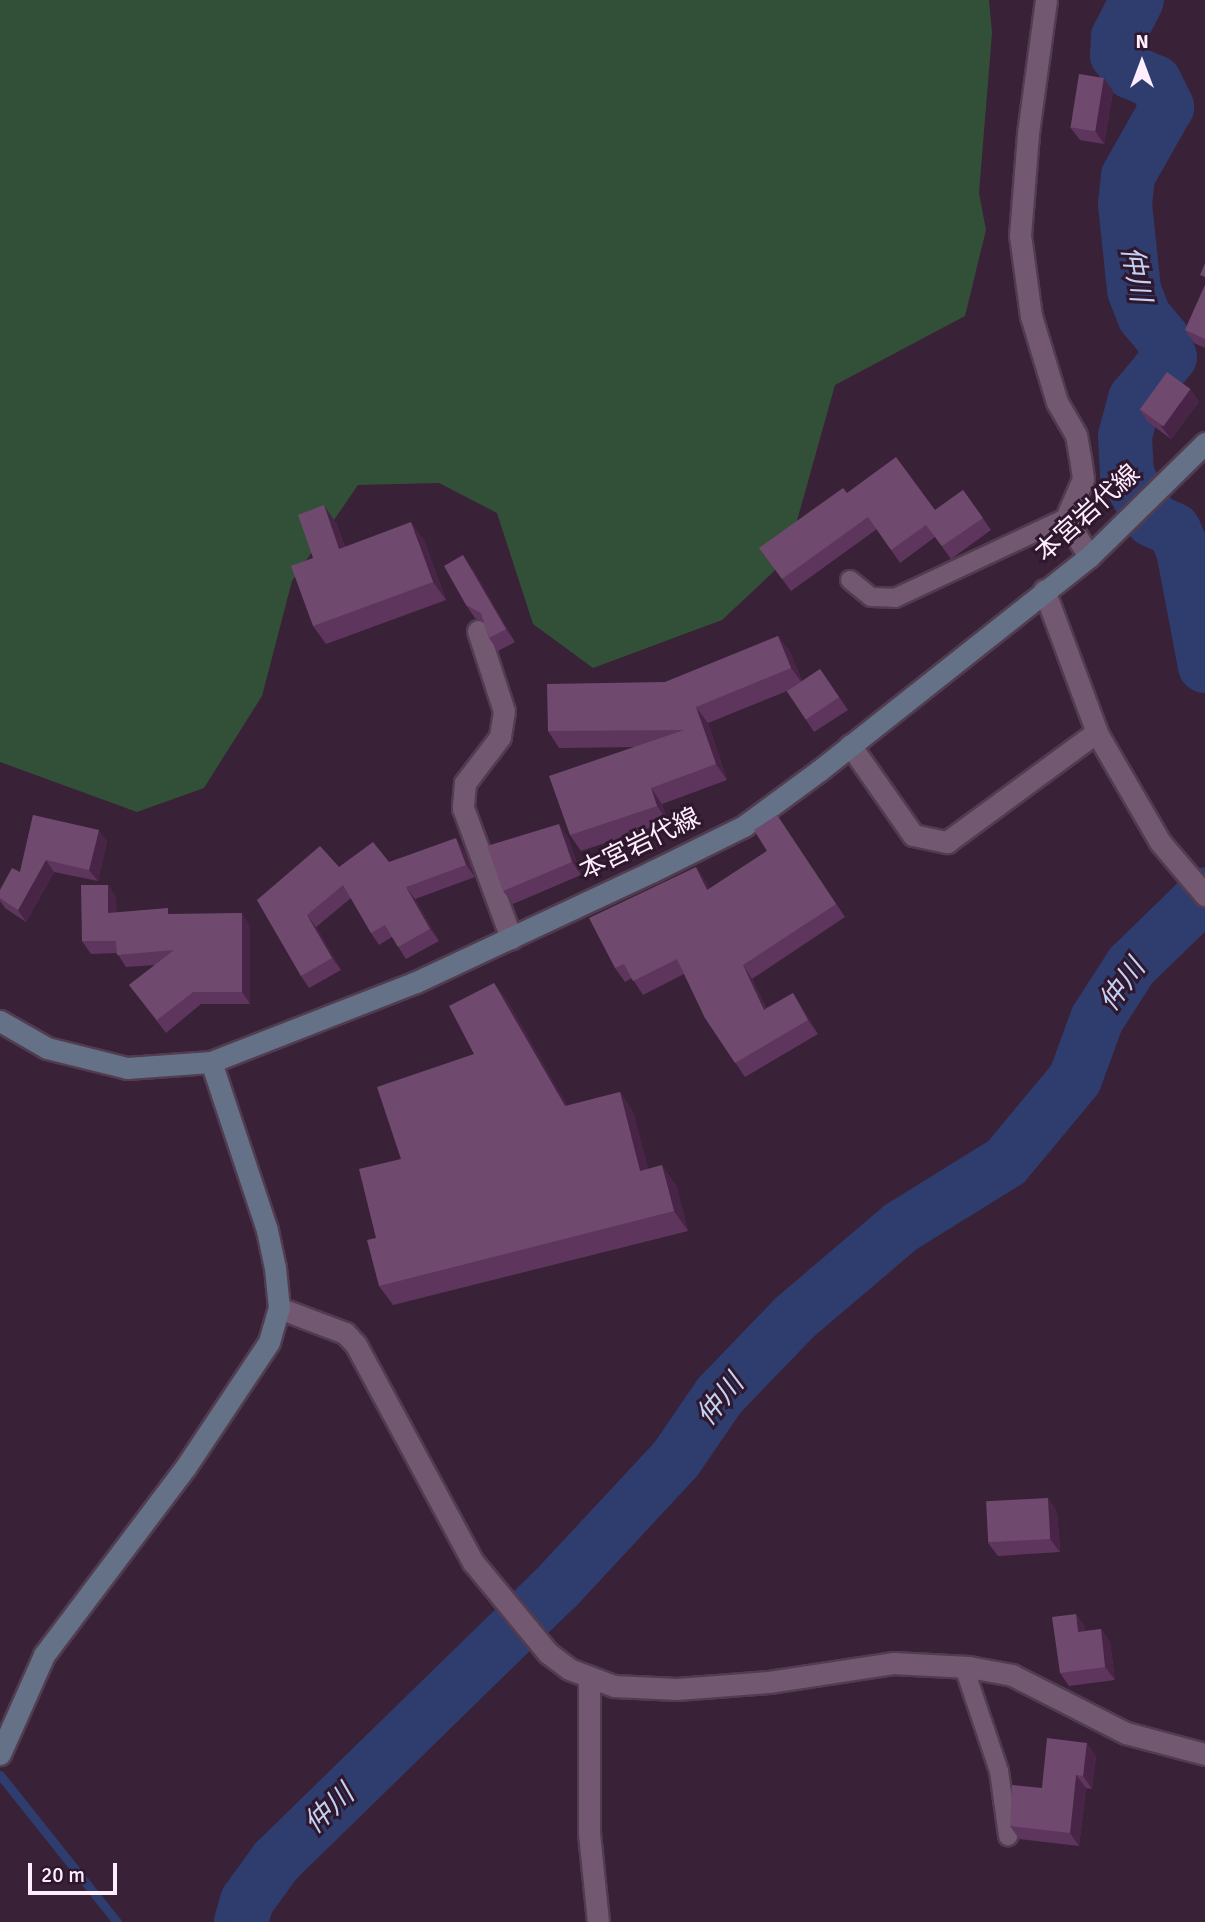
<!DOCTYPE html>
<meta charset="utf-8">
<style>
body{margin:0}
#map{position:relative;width:1205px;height:1922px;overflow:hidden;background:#392138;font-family:Signika,"Noto Sans JP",sans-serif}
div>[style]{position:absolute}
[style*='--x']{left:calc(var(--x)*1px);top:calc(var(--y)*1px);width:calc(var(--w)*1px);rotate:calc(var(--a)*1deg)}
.green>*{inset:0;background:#325037}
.stream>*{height:9px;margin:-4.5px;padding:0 4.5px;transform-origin:4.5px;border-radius:4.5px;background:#2e3d6e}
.river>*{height:54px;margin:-27px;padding:0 27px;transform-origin:27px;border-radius:27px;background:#2e3d6e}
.roads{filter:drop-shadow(2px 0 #513c50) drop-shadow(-2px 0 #513c50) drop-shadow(0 2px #513c50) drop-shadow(0 -2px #513c50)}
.lane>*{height:18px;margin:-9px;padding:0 9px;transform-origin:9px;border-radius:9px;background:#735871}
.street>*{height:21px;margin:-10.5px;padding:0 10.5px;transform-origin:10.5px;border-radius:10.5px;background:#735871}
.secondary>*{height:21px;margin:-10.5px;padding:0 10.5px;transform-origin:10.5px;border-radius:10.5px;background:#647187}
.wall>*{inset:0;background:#5e365d}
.shaded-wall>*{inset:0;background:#482547}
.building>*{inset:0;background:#6f4a6e;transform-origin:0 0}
span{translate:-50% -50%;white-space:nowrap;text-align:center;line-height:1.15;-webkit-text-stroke:6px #2f182e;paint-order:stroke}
.street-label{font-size:26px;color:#feeefd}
.water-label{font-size:28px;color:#c4d1f1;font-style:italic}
.north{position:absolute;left:1107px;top:28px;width:70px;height:70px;-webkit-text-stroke:5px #2f182e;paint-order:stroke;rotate:0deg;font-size:19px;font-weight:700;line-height:28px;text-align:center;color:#feeefd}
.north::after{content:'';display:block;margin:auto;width:24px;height:32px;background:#feeefd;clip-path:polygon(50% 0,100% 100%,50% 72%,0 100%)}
.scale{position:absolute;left:28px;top:1863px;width:89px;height:32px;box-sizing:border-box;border:4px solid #feeefd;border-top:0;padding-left:9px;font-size:21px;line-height:24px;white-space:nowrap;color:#feeefd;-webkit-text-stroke:5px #2f182e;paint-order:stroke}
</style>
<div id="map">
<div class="green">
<div style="clip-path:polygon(0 0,989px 0,992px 33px,979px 193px,986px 230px,965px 316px,835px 385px,786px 560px,722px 620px,593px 668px,533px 624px,497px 513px,439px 483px,358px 485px,292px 581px,262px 696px,204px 788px,137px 812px,0 762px)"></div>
</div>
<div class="stream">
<div style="--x:0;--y:1775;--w:188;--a:51.5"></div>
</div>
<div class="river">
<div style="--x:1137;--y:0;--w:42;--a:117.2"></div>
<div style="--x:1118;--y:37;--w:18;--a:93"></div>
<div style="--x:1117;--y:55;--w:22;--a:51"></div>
<div style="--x:1131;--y:72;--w:26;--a:23"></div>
<div style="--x:1155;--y:82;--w:28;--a:64"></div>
<div style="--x:1167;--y:107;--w:79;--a:119.5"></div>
<div style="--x:1128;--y:176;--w:28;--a:96"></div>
<div style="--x:1125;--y:204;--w:86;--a:84"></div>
<div style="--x:1134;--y:290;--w:28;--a:69"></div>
<div style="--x:1144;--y:316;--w:30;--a:50"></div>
<div style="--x:1163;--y:339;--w:19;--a:69"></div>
<div style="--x:1170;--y:357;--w:55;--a:129.8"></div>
<div style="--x:1135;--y:399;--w:38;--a:105"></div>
<div style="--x:1125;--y:436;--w:39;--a:87"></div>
<div style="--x:1127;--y:475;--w:51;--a:60.9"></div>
<div style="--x:1152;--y:520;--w:24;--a:24"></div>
<div style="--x:1174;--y:530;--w:22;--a:66"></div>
<div style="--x:1183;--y:550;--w:118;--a:79.3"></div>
<div style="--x:241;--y:1922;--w:22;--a:-74"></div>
<div style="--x:247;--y:1901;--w:49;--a:-54.1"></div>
<div style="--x:276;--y:1861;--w:392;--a:-44.3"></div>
<div style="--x:557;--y:1587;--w:175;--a:-47.1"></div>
<div style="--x:676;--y:1459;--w:76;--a:-55.7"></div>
<div style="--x:719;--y:1396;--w:108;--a:-46.1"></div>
<div style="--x:794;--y:1318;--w:140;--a:-40.4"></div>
<div style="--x:901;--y:1227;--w:123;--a:-31.8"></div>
<div style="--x:1006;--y:1162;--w:108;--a:-50.3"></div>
<div style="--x:1075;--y:1079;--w:64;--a:-69.9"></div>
<div style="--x:1097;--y:1019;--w:63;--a:-57.3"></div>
<div style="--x:1131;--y:966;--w:103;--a:-44.2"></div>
</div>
<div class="roads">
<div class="lane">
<div style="--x:850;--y:580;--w:27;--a:39"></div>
<div style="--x:871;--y:597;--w:24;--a:2"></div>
<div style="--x:895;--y:598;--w:189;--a:-25.1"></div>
<div style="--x:964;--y:1667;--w:110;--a:71.4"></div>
<div style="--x:999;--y:1771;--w:66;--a:82.1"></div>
</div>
<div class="street">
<div style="--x:1046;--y:0;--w:135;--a:97.7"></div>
<div style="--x:1028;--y:134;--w:101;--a:94.5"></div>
<div style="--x:1020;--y:235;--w:82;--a:82.3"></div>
<div style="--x:1031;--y:316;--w:90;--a:73.2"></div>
<div style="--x:1057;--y:402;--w:38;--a:60"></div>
<div style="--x:1076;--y:435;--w:22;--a:80"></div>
<div style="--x:1080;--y:457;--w:22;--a:82"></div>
<div style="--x:1083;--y:479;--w:43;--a:113.6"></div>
<div style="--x:1066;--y:518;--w:45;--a:59.5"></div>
<div style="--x:1044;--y:590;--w:155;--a:69.6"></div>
<div style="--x:1098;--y:735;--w:124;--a:59.9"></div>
<div style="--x:1160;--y:842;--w:70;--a:49.7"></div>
<div style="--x:478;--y:631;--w:84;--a:72"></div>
<div style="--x:504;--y:711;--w:26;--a:99"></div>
<div style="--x:500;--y:737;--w:58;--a:127.3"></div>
<div style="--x:465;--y:783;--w:25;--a:95"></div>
<div style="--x:463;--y:808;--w:139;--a:69.7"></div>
<div style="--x:850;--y:745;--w:110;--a:55"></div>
<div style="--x:913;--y:835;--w:35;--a:12"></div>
<div style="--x:947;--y:842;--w:186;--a:-36.3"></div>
<div style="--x:279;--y:1308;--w:71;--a:20.7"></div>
<div style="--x:345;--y:1333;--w:16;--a:47"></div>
<div style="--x:356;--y:1345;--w:247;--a:61.7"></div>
<div style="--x:473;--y:1562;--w:118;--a:50.5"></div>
<div style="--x:548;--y:1653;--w:26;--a:37"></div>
<div style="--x:569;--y:1669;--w:48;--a:20.7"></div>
<div style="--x:614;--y:1686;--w:63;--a:2.7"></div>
<div style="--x:677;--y:1689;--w:92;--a:-4.4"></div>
<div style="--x:769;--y:1682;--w:125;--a:-8.7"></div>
<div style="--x:893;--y:1663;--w:76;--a:3"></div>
<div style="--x:969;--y:1667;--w:44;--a:10.5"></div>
<div style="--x:1012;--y:1675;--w:128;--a:27"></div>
<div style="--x:1126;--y:1733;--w:82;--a:14.9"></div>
<div style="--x:589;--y:1678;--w:155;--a:90"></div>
<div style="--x:589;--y:1833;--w:89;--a:84.2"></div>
</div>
<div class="secondary">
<div style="--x:0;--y:1021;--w:54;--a:29.9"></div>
<div style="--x:47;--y:1048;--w:82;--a:14"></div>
<div style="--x:127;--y:1068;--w:84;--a:-4.1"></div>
<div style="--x:211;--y:1062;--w:220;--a:-21.3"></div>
<div style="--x:416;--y:982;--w:259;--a:-25.1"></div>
<div style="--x:651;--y:872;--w:104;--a:-26.3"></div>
<div style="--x:744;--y:826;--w:94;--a:-36.4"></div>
<div style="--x:820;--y:770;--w:343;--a:-38.4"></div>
<div style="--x:1089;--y:557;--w:163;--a:-44.5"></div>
<div style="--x:0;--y:1754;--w:108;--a:-66"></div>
<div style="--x:44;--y:1655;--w:234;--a:-53"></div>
<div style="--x:185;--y:1468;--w:151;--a:-56.3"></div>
<div style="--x:269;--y:1342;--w:35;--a:-74"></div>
<div style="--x:279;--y:1308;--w:40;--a:-95.7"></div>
<div style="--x:275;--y:1268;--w:39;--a:-102"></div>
<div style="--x:267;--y:1230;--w:177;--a:-108.4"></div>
</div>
</div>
<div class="wall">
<div style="clip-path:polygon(1104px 78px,1113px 91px,1104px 144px,1080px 140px,1070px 127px)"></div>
<div style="clip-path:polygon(1205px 285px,1205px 348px,1194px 343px,1185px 330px)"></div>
<div style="clip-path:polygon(1190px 389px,1199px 402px,1171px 439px,1148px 422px,1139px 409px)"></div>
<div style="clip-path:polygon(963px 490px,991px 530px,951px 559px,935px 537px,900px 563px,877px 529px,791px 591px,759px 548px,847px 493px,935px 510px)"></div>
<div style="clip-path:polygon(336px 523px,345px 547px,424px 540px,446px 600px,326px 644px,313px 626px,313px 558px)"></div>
<div style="clip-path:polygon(472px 568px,515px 642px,498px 651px,489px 638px,484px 623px,475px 618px,466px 605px)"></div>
<div style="clip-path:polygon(778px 636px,790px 652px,802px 681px,820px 669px,848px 710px,814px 732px,787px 691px,708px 723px,727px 780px,662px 804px,668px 822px,581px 851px,570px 835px,634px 747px,559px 748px,548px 731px)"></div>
<div style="clip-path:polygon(33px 815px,107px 841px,98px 881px,54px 872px,26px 922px,5px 908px,0 901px,0 890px,20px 872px)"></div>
<div style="clip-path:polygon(777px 815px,845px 917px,752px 979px,766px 1008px,793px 993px,818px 1034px,745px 1077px,705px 1018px,684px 974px,643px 995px,632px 978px,625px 982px,615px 968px,706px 881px,709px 889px,767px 851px)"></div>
<div style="clip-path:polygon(568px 837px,581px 875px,513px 904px,503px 891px)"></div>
<div style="clip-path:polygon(464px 850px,475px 877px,415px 899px,439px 941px,406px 959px,392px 937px,379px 945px,371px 933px,351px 898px,316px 927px,341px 970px,309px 988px,301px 976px,257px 900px,389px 862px)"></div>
<div style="clip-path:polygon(108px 885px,116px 897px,116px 913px,172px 914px,250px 926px,250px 1004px,201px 1004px,166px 1033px,129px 985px,155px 965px,126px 967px,117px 953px,91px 954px,82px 941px)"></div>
<div style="clip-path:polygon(494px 983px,508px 1002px,567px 1106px,620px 1092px,633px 1112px,648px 1169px,676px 1185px,688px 1231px,393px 1305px,379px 1286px,376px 1238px,401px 1159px,474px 1054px)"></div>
<div style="clip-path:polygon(1057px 1511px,1060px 1552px,998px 1556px,988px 1543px)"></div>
<div style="clip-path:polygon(1076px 1614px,1085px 1627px,1085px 1631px,1101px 1629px,1110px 1642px,1115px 1680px,1069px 1686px,1060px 1673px)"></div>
<div style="clip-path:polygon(1096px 1756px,1092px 1789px,1086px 1788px,1079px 1846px,1019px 1839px,1010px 1826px)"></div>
</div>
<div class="shaded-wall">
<div style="clip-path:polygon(1104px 78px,1113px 91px,1104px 144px,1095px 131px)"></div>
<div style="clip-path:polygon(1190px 389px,1199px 402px,1171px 439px,1161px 426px)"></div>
<div style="clip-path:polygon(324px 505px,336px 523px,352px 567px,339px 549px)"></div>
<div style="clip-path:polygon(411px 522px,424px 540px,446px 600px,433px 582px)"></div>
<div style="clip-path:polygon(463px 555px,472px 568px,515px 642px,506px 629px)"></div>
<div style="clip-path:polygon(778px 636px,790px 652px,803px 684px,791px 668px)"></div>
<div style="clip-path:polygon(696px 707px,708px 723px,727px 780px,716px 764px)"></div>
<div style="clip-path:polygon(651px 788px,662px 804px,668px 822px,657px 806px)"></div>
<div style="clip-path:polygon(559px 824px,568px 837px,581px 875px,572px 862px)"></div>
<div style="clip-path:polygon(99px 830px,107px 841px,98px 881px,89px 870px)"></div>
<div style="clip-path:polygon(456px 838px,464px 850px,475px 877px,466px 865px)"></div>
<div style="clip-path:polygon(46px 860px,54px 872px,26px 922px,18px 910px)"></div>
<div style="clip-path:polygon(696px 867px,706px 881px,716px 904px,707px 890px)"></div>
<div style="clip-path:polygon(108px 885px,116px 897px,117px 926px,108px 913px)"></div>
<div style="clip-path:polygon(406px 887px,415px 899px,439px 941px,430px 929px)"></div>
<div style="clip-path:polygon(242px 913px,250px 926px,250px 1004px,242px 992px)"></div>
<div style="clip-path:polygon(307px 915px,316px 927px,341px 970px,332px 958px)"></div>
<div style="clip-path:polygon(743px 965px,752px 979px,773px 1024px,764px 1010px)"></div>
<div style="clip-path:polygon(494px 983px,508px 1002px,579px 1126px,565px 1106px)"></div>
<div style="clip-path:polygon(793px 993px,802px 1007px,818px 1034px,808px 1020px)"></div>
<div style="clip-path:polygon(620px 1092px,633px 1112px,654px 1190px,640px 1171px)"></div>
<div style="clip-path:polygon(662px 1165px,676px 1185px,688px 1231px,674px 1211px)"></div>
<div style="clip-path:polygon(1048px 1498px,1057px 1511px,1060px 1552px,1050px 1539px)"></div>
<div style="clip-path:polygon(1076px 1614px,1085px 1627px,1087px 1645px,1078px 1632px)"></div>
<div style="clip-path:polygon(1101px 1629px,1110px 1642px,1115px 1680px,1105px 1667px)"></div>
<div style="clip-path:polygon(1087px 1743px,1096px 1756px,1092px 1789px,1083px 1776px)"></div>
<div style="clip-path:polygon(1076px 1775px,1086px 1788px,1079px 1846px,1070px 1833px)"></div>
</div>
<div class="building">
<div style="left:1079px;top:74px;width:25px;height:54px;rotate:9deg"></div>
<div style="clip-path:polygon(1205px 263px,1205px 277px,1200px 275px)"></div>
<div style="clip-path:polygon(1205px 285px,1205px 339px,1185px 330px)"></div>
<div style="left:1167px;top:372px;width:29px;height:46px;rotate:36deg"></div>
<div style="clip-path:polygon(896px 457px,935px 510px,963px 490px,983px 518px,942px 546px,926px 525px,891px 550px,868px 517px,782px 579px,759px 548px,843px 488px,847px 493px)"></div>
<div style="clip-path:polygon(324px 505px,339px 549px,411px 522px,433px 582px,313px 626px,291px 566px,313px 558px,298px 515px)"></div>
<div style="clip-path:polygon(463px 555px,506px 629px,489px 638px,481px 613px,466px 605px,444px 566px)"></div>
<div style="clip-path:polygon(778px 636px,791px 668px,696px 707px,716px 764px,651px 788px,657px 806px,570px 835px,549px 776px,684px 730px,548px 731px,547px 684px,665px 682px)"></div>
<div style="left:820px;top:669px;width:34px;height:40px;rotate:56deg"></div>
<div style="clip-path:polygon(33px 815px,99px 830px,89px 870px,46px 860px,18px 910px,0 898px,0 890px,12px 868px,20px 872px)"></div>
<div style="clip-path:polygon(777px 815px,836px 904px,743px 965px,764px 1010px,793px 993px,808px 1020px,735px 1063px,705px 1018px,677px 959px,633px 981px,624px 964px,615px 968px,589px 918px,696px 867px,707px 890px,767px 851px,754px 830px)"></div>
<div style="clip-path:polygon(559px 824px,572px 862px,503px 891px,487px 846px)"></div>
<div style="clip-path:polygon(456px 838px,466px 865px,406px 887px,430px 929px,398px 947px,385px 925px,371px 933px,343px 885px,307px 915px,332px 958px,301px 976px,257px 900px,320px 846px,339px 867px,373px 842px,389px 862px)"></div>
<div style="clip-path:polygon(81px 885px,108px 885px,108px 913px,168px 908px,168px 914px,242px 913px,242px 992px,193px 992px,157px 1020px,129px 985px,174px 950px,117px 955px,116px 941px,82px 941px)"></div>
<div style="clip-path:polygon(494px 983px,565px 1106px,620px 1092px,640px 1171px,662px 1165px,674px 1211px,379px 1286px,367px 1240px,376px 1238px,359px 1169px,401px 1159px,377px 1087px,474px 1054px,449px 1006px)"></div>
<div style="left:1048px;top:1498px;width:41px;height:62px;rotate:87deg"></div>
<div style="clip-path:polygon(1076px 1614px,1078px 1632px,1101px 1629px,1105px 1667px,1060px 1673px,1052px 1617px)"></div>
<div style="clip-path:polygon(1047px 1738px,1087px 1743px,1083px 1776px,1076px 1775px,1070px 1833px,1010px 1826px,1012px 1785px,1042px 1788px)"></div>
</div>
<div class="street-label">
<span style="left:1088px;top:514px;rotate:-42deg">本宮岩代線</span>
<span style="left:640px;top:845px;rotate:-26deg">本宮岩代線</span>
</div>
<div class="water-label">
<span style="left:1136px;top:274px;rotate:79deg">仲川</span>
<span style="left:1122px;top:985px;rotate:-54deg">仲川</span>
<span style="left:720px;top:1400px;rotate:-51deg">仲川</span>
<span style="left:329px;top:1809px;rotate:-44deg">仲川</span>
</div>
<div class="north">N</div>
<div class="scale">20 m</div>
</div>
